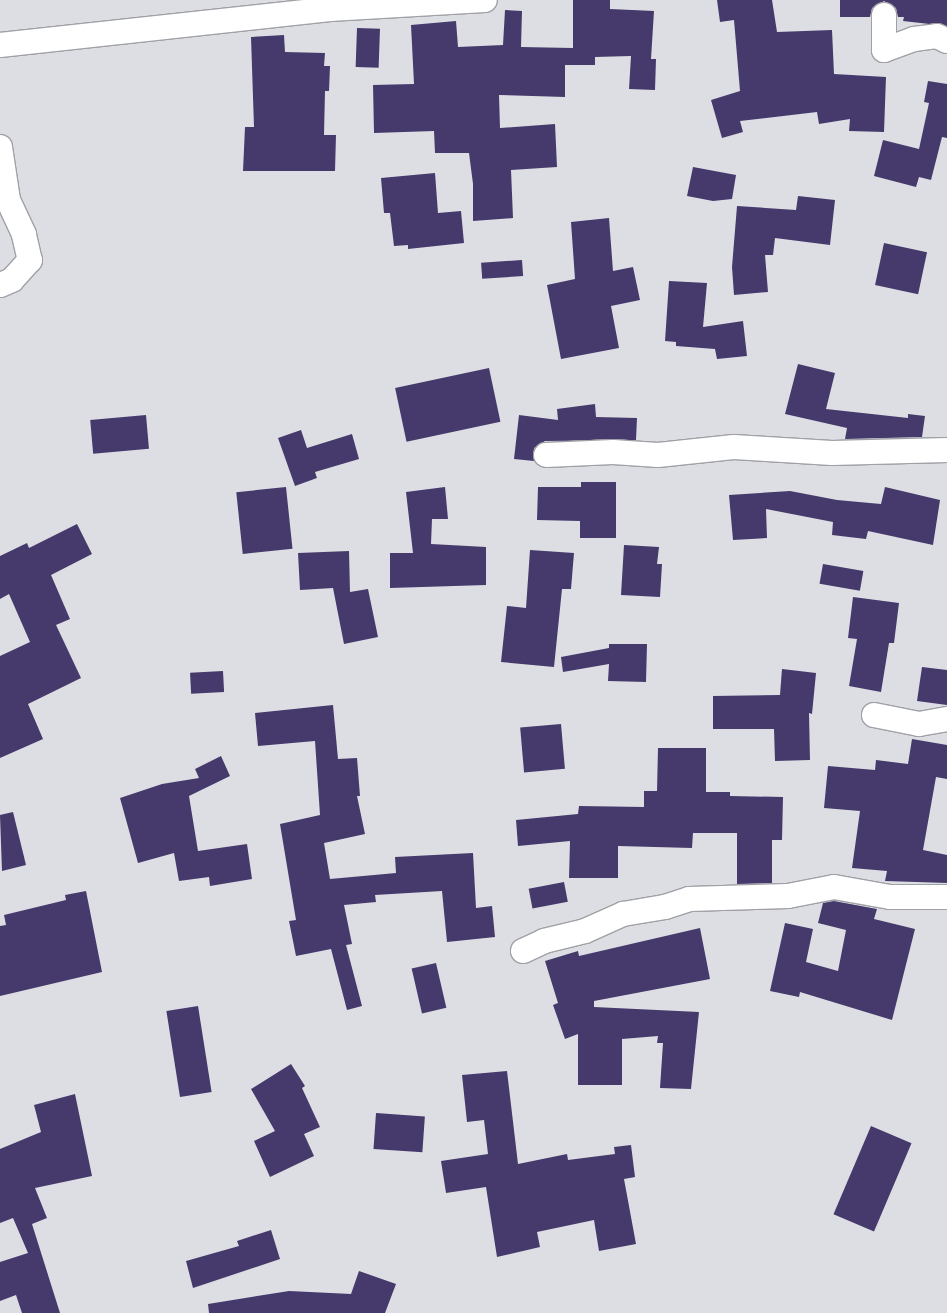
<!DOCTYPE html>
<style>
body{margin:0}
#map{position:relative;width:947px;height:1313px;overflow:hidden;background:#dcdee4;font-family:"Open Sans",sans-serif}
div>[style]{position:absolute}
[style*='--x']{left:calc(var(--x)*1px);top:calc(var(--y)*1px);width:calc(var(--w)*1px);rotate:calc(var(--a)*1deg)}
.building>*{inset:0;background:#453a6b;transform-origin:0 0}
.roads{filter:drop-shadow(1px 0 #9fa1a6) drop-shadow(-1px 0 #9fa1a6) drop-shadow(0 1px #9fa1a6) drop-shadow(0 -1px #9fa1a6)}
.minor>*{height:24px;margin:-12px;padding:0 12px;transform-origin:12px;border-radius:12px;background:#fff}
span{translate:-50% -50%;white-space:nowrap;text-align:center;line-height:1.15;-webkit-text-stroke:5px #e9ecf1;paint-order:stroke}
</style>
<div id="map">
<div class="building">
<div style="clip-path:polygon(573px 0,610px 0,610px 9px,654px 11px,651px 59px,656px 59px,655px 90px,629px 89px,631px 56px,595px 57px,595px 65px,565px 65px,565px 97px,499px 95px,500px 128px,555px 124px,557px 167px,511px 170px,513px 218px,473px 221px,473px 184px,469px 153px,435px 153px,434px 131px,374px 133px,373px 85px,414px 84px,411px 25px,456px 21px,458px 47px,503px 45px,505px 10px,522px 11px,521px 47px,573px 48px)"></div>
<div style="clip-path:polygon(717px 0,772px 0,777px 32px,832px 30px,834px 74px,886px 77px,884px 132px,849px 131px,850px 119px,819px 124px,817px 112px,740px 121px,743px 132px,722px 138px,711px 100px,740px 91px,734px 20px,720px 22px)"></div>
<div style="clip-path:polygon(840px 0,947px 0,947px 26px,903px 21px,904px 17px,898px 17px,896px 8px,884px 1px,872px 8px,870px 17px,840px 17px)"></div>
<div style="left:357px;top:28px;width:23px;height:39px;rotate:2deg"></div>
<div style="clip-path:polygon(284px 35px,285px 52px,325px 53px,324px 66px,330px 66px,329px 91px,325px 91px,324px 135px,336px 135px,335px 171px,243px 171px,245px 127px,254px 127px,251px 37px)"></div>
<div style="clip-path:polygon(928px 81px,947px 84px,947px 138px,942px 137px,931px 180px,919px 177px,916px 187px,874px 176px,883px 140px,919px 149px,929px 103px,924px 102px)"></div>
<div style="clip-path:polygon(693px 167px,736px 175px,732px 199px,713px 201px,687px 196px)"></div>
<div style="clip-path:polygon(435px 173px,438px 213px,461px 211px,464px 243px,408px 249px,408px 245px,394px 246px,390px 213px,384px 213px,381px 178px)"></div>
<div style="clip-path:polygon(798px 196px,835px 200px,830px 245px,775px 238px,773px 255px,765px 255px,768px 292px,734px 295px,732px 267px,737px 206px,796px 210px)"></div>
<div style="clip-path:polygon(609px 218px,613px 271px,633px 267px,640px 300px,611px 306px,619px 348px,561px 359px,547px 285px,575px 279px,571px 222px)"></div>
<div style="left:884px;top:243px;width:44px;height:43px;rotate:12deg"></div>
<div style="left:522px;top:260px;width:16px;height:41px;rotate:86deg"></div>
<div style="clip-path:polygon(669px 281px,707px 283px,703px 327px,743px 321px,747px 356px,717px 359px,715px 349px,676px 346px,676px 342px,665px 341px)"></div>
<div style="clip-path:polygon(798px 364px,835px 373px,826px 409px,908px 418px,908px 414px,925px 416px,922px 437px,845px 439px,847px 428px,785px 414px)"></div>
<div style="left:489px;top:368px;width:55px;height:96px;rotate:78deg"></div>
<div style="clip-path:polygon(595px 404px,596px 417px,637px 418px,636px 440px,545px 441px,534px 448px,534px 461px,514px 459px,519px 415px,558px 420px,557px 409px)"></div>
<div style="left:146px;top:415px;width:34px;height:56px;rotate:85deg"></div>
<div style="clip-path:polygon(301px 430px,307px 448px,352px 434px,359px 459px,315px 472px,317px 478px,295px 486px,278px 438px)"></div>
<div style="clip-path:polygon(581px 482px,616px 482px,616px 538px,580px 538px,580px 521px,537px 520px,538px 487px,581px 487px)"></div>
<div style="left:286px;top:487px;width:62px;height:50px;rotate:84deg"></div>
<div style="clip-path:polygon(445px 487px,448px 519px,432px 519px,431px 544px,486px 547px,486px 585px,390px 588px,390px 553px,413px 553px,406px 492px)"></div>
<div style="clip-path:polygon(885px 487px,940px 500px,933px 545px,868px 531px,866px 539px,832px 535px,833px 522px,766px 509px,767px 538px,733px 540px,729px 495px,790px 491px,837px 500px,881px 504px)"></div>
<div style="clip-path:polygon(77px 524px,92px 554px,51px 575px,70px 619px,56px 625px,81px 678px,28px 704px,43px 739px,0 758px,0 656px,30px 642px,9px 594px,0 599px,0 556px,27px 543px,29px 548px)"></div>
<div style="clip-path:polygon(624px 545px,659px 547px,657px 564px,662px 564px,660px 597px,621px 595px)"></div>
<div style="clip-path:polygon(530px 550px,574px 553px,571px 589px,562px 589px,554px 667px,501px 662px,507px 606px,526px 608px)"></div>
<div style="clip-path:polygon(349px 551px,350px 592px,368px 589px,378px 637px,344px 644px,333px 588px,300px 590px,298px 553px)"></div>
<div style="left:823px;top:564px;width:41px;height:20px;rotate:10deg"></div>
<div style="clip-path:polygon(853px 597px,899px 603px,894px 643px,889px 643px,881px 692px,849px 686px,857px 639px,848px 638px)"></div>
<div style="clip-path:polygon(609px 644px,647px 644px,646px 682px,608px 681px,609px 664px,563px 672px,561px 657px,609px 648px)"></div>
<div style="clip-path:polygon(922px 667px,947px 670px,947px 705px,917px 701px)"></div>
<div style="clip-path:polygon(782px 669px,816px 673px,812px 714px,809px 713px,810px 760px,775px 761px,774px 729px,713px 729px,713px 696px,780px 695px)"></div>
<div style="left:223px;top:671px;width:21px;height:33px;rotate:87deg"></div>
<div style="clip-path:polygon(333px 705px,338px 759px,357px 758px,360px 796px,357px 796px,365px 834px,324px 843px,330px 879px,396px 873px,395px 857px,473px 853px,476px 908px,492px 906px,495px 937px,447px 942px,442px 891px,375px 895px,376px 902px,344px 905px,352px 944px,346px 945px,362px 1006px,347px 1010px,331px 949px,296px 956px,289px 921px,296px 920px,280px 824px,320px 815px,315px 741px,258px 746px,255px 713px)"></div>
<div style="left:561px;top:724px;width:45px;height:41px;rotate:85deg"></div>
<div style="clip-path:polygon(912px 739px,947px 745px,947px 779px,936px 777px,923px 850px,947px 855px,947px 883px,885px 881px,887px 871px,852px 868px,860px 811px,824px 808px,828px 766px,875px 770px,876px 760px,908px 764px)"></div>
<div style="clip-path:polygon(658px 748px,706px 748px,706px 792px,730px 792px,730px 796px,783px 797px,782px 840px,772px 840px,772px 883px,737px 884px,737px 833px,693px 833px,692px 848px,618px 846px,618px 878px,569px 878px,570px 841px,518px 846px,516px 820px,578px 814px,579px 806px,644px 807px,644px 791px,657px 791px)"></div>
<div style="clip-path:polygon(221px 756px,230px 776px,189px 796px,198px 851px,247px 844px,252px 879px,210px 886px,209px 877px,179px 881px,174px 853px,138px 863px,120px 798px,162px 784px,199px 778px,195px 769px)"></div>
<div style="clip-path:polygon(13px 812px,26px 865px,2px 871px,0 815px)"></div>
<div style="left:564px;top:882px;width:20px;height:36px;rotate:79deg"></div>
<div style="clip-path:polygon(86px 891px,102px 972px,0 996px,0 926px,6px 925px,4px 915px,66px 900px,65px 895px)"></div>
<div style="clip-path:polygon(834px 901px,877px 909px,874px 919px,915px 929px,892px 1020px,800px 992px,799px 997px,770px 991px,785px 923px,813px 929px,806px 962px,838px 971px,846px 930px,818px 923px,823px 903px)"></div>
<div style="clip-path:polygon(700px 928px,710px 979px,594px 1001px,594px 1007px,699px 1012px,691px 1089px,660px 1088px,663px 1043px,657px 1043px,658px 1036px,622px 1039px,622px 1085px,578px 1085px,578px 1034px,565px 1039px,553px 1005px,558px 1003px,545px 961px,578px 951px,579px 956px)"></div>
<div style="left:436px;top:963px;width:46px;height:25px;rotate:77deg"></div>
<div style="left:198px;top:1006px;width:87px;height:32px;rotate:81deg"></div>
<div style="clip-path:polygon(291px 1064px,305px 1086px,302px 1088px,320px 1127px,304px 1134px,314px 1156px,270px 1177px,254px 1141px,275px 1131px,251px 1089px)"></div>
<div style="clip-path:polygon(507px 1071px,518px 1164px,567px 1154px,568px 1160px,615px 1154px,614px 1147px,631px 1145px,635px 1177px,624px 1179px,636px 1244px,599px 1251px,594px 1220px,537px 1232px,540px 1247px,497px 1257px,486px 1187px,446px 1193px,441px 1161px,488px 1154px,484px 1120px,467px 1122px,462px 1075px)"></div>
<div style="clip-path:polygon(75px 1094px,92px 1176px,35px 1188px,47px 1218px,32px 1224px,60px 1313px,22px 1313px,16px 1295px,0 1301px,0 1262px,28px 1253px,13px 1218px,0 1223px,0 1149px,41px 1132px,34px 1105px)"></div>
<div style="left:376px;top:1113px;width:49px;height:36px;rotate:4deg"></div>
<div style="left:871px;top:1126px;width:44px;height:96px;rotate:23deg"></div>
<div style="clip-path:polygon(271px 1230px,280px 1259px,193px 1288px,186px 1261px,239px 1246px,237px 1241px)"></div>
<div style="clip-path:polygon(359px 1271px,396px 1284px,385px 1313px,209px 1313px,208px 1304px,289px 1291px,351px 1294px)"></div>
</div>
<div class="roads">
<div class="minor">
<div style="--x:884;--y:15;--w:35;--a:90"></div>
<div style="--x:884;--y:50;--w:32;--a:-20"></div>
<div style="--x:914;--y:39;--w:23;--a:-7"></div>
<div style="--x:937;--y:36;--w:11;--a:27"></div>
<div style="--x:0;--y:45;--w:332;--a:-6.2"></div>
<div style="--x:330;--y:9;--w:155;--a:-3.3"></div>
<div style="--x:0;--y:147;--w:54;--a:81.4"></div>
<div style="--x:8;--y:200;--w:38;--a:65"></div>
<div style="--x:24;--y:235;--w:26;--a:77"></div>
<div style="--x:30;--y:260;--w:27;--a:132"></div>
<div style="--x:12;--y:280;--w:13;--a:157"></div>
<div style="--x:546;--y:455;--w:67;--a:-2.6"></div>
<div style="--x:613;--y:452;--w:45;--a:3.8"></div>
<div style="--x:658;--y:455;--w:76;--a:-6"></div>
<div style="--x:734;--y:447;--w:98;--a:3.5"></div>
<div style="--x:832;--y:453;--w:115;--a:-1.5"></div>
<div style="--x:874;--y:715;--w:46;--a:11.3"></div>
<div style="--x:919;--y:724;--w:28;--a:-10"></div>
<div style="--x:523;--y:951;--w:23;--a:-25"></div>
<div style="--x:544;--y:941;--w:42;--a:-13.7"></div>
<div style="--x:585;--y:931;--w:42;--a:-24.1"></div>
<div style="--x:623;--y:914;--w:43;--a:-9.5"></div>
<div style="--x:665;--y:907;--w:25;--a:-18"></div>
<div style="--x:689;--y:899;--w:99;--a:-1.7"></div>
<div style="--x:788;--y:896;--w:47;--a:-11.1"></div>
<div style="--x:834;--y:887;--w:57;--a:10.1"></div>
<div style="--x:890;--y:897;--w:57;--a:0"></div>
</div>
</div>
</div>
